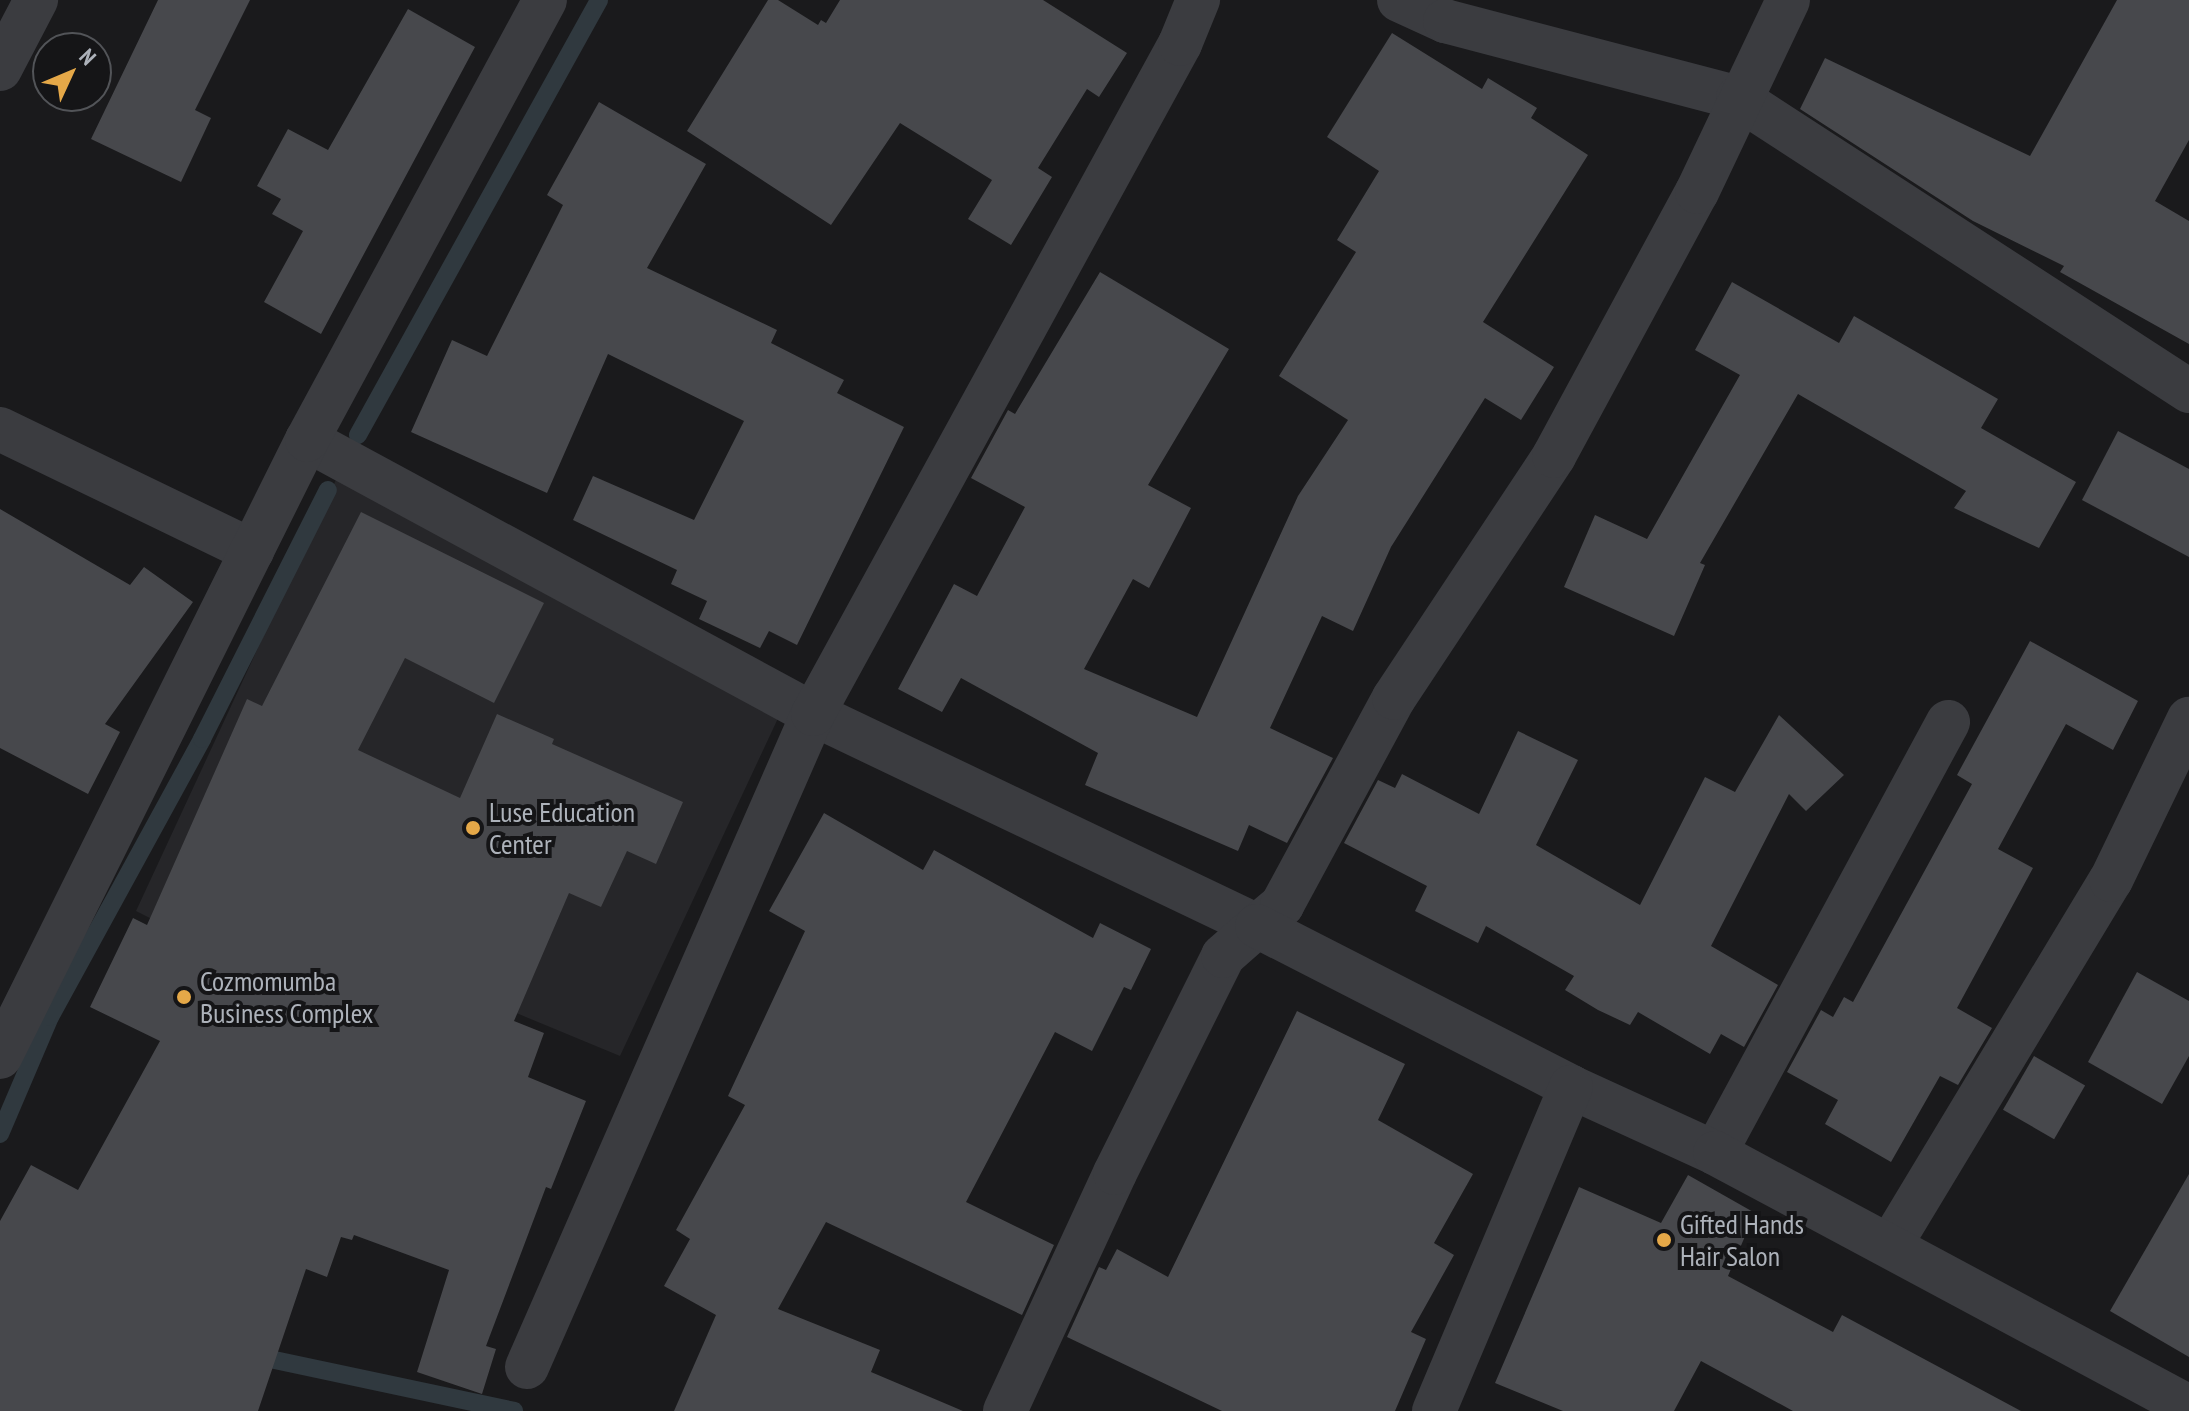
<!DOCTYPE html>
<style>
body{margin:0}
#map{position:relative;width:2189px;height:1411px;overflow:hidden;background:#1a1a1c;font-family:"PT Sans Narrow",sans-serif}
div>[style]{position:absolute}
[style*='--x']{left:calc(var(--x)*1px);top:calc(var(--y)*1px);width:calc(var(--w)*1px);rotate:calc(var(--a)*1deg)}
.built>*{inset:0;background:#262629}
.stream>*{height:18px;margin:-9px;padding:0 9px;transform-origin:9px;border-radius:9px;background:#30393f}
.building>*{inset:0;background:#47484c;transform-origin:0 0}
.street>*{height:44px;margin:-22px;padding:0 22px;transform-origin:22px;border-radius:22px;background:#3b3c40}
.dots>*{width:22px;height:22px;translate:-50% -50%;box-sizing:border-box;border:4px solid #151517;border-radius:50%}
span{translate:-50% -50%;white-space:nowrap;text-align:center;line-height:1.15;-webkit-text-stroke:8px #151517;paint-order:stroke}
.poi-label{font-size:28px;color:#adb2ba}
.left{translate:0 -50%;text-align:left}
.north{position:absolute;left:32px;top:32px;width:80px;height:80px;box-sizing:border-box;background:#151517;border:2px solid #525458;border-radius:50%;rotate:46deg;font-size:22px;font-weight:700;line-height:32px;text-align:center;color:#adb2ba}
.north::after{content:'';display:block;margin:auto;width:28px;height:36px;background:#e5a848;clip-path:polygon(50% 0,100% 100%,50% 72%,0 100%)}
</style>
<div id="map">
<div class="built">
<div style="clip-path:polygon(341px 469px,795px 682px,620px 1056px,451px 986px,290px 989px,136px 911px)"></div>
</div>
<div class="stream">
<div style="--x:358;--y:435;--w:497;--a:-61"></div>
<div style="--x:0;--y:1134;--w:127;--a:-66.9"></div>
<div style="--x:50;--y:1017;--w:317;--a:-61.3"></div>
<div style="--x:202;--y:739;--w:279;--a:-63.2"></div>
<div style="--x:251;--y:1355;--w:269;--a:12"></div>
</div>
<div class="building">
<div style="clip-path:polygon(158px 0,250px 0,195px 110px,211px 118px,181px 182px,91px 139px)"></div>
<div style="clip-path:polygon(768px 0,778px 0,818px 25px,821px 20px,826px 23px,840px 0,1043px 0,1127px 53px,1099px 97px,1087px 89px,1038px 168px,1052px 177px,1011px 245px,968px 219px,992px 180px,900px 123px,831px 225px,687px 131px)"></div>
<div style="clip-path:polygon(2117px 0,2189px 0,2189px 140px,2155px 201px,2189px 221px,2189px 344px,2060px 272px,2064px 266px,1973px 221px,1800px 109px,1825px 58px,2030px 156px)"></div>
<div style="clip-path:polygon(408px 9px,475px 47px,321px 334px,264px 302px,303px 231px,272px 214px,281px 199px,257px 186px,288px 129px,328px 150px)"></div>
<div style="clip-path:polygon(1392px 33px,1482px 89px,1488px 78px,1537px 108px,1531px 118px,1588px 155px,1483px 322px,1554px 367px,1521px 420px,1485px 398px,1391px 547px,1353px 631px,1322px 616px,1270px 728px,1333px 758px,1287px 843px,1249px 825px,1238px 851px,1085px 785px,1098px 753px,961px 678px,942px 712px,898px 689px,954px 584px,977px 596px,1025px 507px,971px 478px,1008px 410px,1015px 414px,1100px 272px,1229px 349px,1148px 485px,1191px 508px,1149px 588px,1133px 579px,1084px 669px,1197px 717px,1298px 496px,1348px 420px,1279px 376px,1356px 252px,1337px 240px,1379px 171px,1327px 137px)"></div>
<div style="clip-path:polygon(599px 102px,706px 164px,647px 268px,777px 330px,771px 343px,844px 380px,837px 393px,904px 427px,797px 645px,769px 631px,760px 648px,699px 619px,707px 601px,671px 584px,677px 570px,573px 520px,593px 476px,694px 520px,744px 421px,608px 354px,547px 493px,411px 432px,452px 340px,487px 356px,563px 205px,547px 195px)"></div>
<div style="clip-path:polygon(1732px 282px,1839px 343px,1854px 316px,1998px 399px,1981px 428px,2076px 482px,2039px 548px,1954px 508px,1966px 491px,1798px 394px,1700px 563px,1705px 565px,1674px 636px,1564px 587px,1595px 515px,1647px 539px,1740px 375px,1695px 350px)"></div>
<div style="clip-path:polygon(2118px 431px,2189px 469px,2189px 557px,2082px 500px)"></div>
<div style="clip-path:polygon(0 509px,130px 585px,144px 567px,193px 602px,105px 724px,120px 732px,88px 794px,0 748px)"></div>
<div style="clip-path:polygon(361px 512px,544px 603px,494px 703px,405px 658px,358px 750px,460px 798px,497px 714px,554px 739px,552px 744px,683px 802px,656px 864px,627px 851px,601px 907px,569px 893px,514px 1021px,544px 1033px,528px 1077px,586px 1101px,551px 1189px,546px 1187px,486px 1346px,496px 1349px,482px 1394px,417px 1372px,449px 1270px,354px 1235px,352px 1240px,341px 1237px,327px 1277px,306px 1269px,258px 1411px,0 1411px,0 1221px,31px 1165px,78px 1190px,160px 1041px,90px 1007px,133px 918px,147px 925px,247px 699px,262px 706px)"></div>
<div style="clip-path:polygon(2030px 641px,2138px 701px,2113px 750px,2066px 724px,1998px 849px,2033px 868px,1957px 1008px,1992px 1028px,1958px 1085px,1940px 1076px,1891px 1162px,1825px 1124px,1838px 1100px,1787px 1072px,1821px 1010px,1833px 1017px,1844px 997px,1853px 1002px,1972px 784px,1957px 775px)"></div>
<div style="clip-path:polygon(1779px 715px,1844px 775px,1806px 811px,1789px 794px,1711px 946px,1778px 985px,1744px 1047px,1721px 1034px,1710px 1054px,1638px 1012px,1630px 1025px,1598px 1010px,1565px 990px,1574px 976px,1486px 926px,1478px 943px,1415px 911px,1427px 886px,1344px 843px,1378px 780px,1395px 788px,1402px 774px,1479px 814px,1518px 731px,1578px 760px,1536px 845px,1640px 905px,1705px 777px,1735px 792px)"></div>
<div style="clip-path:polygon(824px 813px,923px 870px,934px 850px,1093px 938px,1100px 923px,1151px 949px,1131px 990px,1124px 987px,1092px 1051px,1055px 1032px,966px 1202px,1054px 1245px,1022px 1315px,826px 1222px,778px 1309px,880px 1350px,871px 1372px,963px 1411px,674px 1411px,716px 1315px,664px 1286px,690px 1239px,676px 1230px,745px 1105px,728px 1096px,805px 931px,769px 911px)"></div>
<div style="clip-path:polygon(2137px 972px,2189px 1001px,2189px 1056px,2162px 1104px,2088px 1062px)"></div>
<div style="clip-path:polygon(1297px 1011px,1405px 1064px,1378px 1120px,1473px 1174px,1434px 1243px,1454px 1255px,1411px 1332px,1426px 1339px,1395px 1411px,1222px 1411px,1067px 1337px,1099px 1267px,1106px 1270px,1117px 1249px,1168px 1277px)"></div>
<div style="left:2034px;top:1056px;width:59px;height:62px;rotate:30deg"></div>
<div style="clip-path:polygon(2189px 1174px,2189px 1357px,2110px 1311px)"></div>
<div style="clip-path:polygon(1688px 1175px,1755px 1213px,1728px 1276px,1833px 1332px,1842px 1315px,2021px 1411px,1793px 1411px,1701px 1361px,1674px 1411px,1563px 1411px,1495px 1383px,1579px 1187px,1661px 1223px)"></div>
</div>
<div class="street">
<div style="--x:1399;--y:0;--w:51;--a:24.5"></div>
<div style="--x:1445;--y:21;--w:303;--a:14.7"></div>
<div style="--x:1738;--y:98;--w:538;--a:33.01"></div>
<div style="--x:0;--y:69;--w:78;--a:-62.4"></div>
<div style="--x:0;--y:429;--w:280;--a:25.8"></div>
<div style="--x:307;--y:440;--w:575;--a:28.44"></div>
<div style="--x:813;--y:714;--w:492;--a:25.5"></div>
<div style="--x:1257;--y:926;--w:33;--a:-40"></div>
<div style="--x:1282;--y:905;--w:235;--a:-61.6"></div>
<div style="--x:1394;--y:698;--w:290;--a:-56.5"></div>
<div style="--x:1554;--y:456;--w:300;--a:-61.6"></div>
<div style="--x:1697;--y:192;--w:212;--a:-64.6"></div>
<div style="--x:0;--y:1057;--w:689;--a:-63.55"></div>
<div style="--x:307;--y:440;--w:500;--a:-61.59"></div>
<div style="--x:1715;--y:1153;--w:490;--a:-61.6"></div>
<div style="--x:1891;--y:1244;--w:425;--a:-58.9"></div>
<div style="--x:2111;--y:880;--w:179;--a:-64.2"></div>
<div style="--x:527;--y:1367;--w:713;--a:-66.35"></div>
<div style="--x:813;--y:714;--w:764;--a:-61.29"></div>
<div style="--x:1180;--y:44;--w:48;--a:-67.8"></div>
<div style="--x:1005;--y:1411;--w:262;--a:-65.2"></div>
<div style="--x:1115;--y:1173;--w:242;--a:-63.5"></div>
<div style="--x:1223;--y:956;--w:45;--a:-41.4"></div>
<div style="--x:1257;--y:926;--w:353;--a:27.1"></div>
<div style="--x:1571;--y:1087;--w:158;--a:24.6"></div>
<div style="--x:1715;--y:1153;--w:538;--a:28.19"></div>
<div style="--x:1434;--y:1411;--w:352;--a:-67.1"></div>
</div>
<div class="dots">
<div style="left:473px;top:828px;background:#e5a848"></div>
<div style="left:184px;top:997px;background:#e5a848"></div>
<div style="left:1664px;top:1240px;background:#e5a848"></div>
</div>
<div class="poi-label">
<span class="left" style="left:489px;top:828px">Luse Education<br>Center</span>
<span class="left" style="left:200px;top:997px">Cozmomumba<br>Business Complex</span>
<span class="left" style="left:1680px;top:1240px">Gifted Hands<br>Hair Salon</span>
</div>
<div class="north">N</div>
</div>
